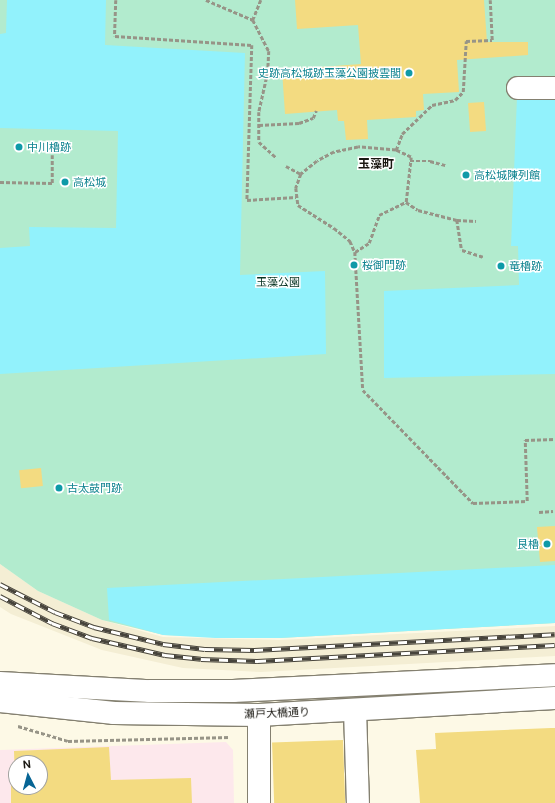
<!DOCTYPE html>
<meta charset="utf-8">
<style>
body{margin:0}
#map{position:relative;width:555px;height:803px;overflow:hidden;background:#fdf9e6;font-family:"DM Sans","Noto Sans JP",sans-serif}
div>[style]{position:absolute}
[style*='--x']{left:calc(var(--x)*1px);top:calc(var(--y)*1px);width:calc(var(--w)*1px);rotate:calc(var(--a)*1deg)}
.commercial>*{inset:0;background:#fde8ec}
.built>*{inset:0;background:#f4eed4}
.green>*{inset:0;background:#b2ebce}
.water>*{inset:0;background:#92f2fc}
.building>*{inset:0;background:#f3db81;transform-origin:0 0}
.path>*{height:2.5px;margin-top:-1.25px;transform-origin:0;background:repeating-linear-gradient(90deg,#979487 0 4px,transparent 0 6px)}
.roads{filter:drop-shadow(1px 0 #848070) drop-shadow(-1px 0 #848070) drop-shadow(0 1px #848070) drop-shadow(0 -1px #848070)}
.minor>*{height:22px;margin:-11px;padding:0 11px;transform-origin:11px;border-radius:11px;background:#fff}
.rail>*{height:4.5px;margin-top:-2.25px;transform-origin:0;background:repeating-linear-gradient(90deg,#fff 0 9px,#47443c 0 18px);box-sizing:border-box;border-block:1px solid #47443c}
.dots>*{width:11px;height:11px;translate:-50% -50%;box-sizing:border-box;border:2px solid #fff;border-radius:50%}
span{translate:-50% -50%;white-space:nowrap;text-align:center;line-height:1.15;-webkit-text-stroke:3px #fff;paint-order:stroke}
.culture-label{font-size:11px;color:#0d838f}
.right{translate:-100% -50%;text-align:right}
.left{translate:0 -50%;text-align:left}
.park-label{font-size:11px;color:#063322}
.street-label{font-size:11px;color:#1a1812}
.neighbourhood-label{font-size:12px;color:#1a1812;font-weight:700}
.north{position:absolute;left:8px;top:755px;width:40px;height:40px;box-sizing:border-box;background:#fff;border:1px solid #a3a3a0;border-radius:50%;rotate:354deg;font-size:11px;font-weight:700;line-height:16px;text-align:center;color:#1a1812}
.north::after{content:'';display:block;margin:auto;width:14px;height:18px;background:#076595;clip-path:polygon(50% 0,100% 100%,50% 72%,0 100%)}
</style>
<div id="map">
<div class="commercial">
<div style="clip-path:polygon(evenodd,226px 742px,233px 750px,234px 803px,0 803px,0 750px,226px 742px,16px 763px,40px 763px,40px 787px,16px 787px,16px 763px)"></div>
</div>
<div class="built">
<div style="clip-path:polygon(0 564px,38px 591px,102px 620px,163px 637px,279px 640px,555px 626px,555px 656px,261px 672px,183px 668px,102px 650px,11px 614px,0 607px)"></div>
</div>
<div class="green">
<div style="clip-path:polygon(0 0,555px 0,555px 623px,279px 638px,164px 635px,102px 620px,38px 591px,0 564px)"></div>
</div>
<div class="water">
<div style="clip-path:polygon(7px 0,106px 0,105px 45px,245px 53px,240px 275px,325px 271px,326px 354px,0 374px,0 248px,30px 246px,29px 227px,116px 228px,118px 131px,0 128px,0 34px,6px 33px)"></div>
<div style="clip-path:polygon(517px 97px,555px 97px,555px 374px,384px 378px,384px 291px,519px 285px,518px 246px,511px 246px)"></div>
<div style="clip-path:polygon(555px 565px,555px 623px,279px 638px,215px 638px,163px 635px,109px 620px,107px 588px)"></div>
</div>
<div class="building">
<div style="clip-path:polygon(295px 0,484px 0,487px 42px,528px 42px,528px 55px,457px 60px,459px 92px,423px 94px,424px 110px,416px 111px,416px 117px,367px 120px,368px 139px,346px 140px,344px 121px,338px 121px,337px 110px,285px 114px,282px 70px,361px 64px,358px 25px,297px 29px)"></div>
<div style="left:484px;top:102px;width:29px;height:16px;rotate:86deg"></div>
<div style="left:41px;top:468px;width:18px;height:22px;rotate:84deg"></div>
<div style="clip-path:polygon(555px 526px,555px 561px,540px 562px,537px 527px)"></div>
<div style="clip-path:polygon(551px 728px,555px 728px,555px 803px,420px 803px,416px 750px,436px 749px,435px 733px)"></div>
<div style="left:343px;top:740px;width:63px;height:71px;rotate:88deg"></div>
<div style="clip-path:polygon(evenodd,109px 747px,111px 780px,191px 778px,192px 803px,11px 803px,11px 782px,15px 782px,14px 751px,109px 747px,16px 763px,40px 763px,40px 787px,16px 787px,16px 763px)"></div>
</div>
<div class="path">
<div style="--x:116;--y:0;--w:36;--a:92"></div>
<div style="--x:115;--y:36;--w:137;--a:3.8"></div>
<div style="--x:252;--y:45;--w:155;--a:91.8"></div>
<div style="--x:247;--y:200;--w:49;--a:-3.5"></div>
<div style="--x:206;--y:0;--w:51;--a:23.1"></div>
<div style="--x:261;--y:0;--w:22;--a:112"></div>
<div style="--x:253;--y:20;--w:35;--a:63"></div>
<div style="--x:269;--y:51;--w:21;--a:93"></div>
<div style="--x:268;--y:72;--w:41;--a:102.7"></div>
<div style="--x:259;--y:112;--w:30;--a:90"></div>
<div style="--x:259;--y:142;--w:24;--a:42"></div>
<div style="--x:259;--y:125;--w:40;--a:-2.9"></div>
<div style="--x:299;--y:123;--w:15;--a:-20"></div>
<div style="--x:313;--y:118;--w:8;--a:-67"></div>
<div style="--x:396;--y:150;--w:17;--a:-69"></div>
<div style="--x:402;--y:134;--w:42;--a:-44"></div>
<div style="--x:432;--y:105;--w:24;--a:-12"></div>
<div style="--x:455;--y:100;--w:11;--a:-45"></div>
<div style="--x:463;--y:92;--w:51;--a:-86.6"></div>
<div style="--x:466;--y:41;--w:26;--a:-2"></div>
<div style="--x:492;--y:40;--w:40;--a:-92.9"></div>
<div style="--x:410;--y:161;--w:20;--a:0"></div>
<div style="--x:430;--y:161;--w:16;--a:15"></div>
<div style="--x:286;--y:166;--w:17;--a:28"></div>
<div style="--x:0;--y:182;--w:52;--a:1.1"></div>
<div style="--x:52;--y:183;--w:28;--a:-90"></div>
<div style="--x:406;--y:202;--w:14;--a:34"></div>
<div style="--x:418;--y:210;--w:40;--a:14.4"></div>
<div style="--x:457;--y:220;--w:19;--a:3"></div>
<div style="--x:457;--y:220;--w:30;--a:81"></div>
<div style="--x:462;--y:250;--w:22;--a:18"></div>
<div style="--x:355;--y:252;--w:17;--a:-33"></div>
<div style="--x:369;--y:243;--w:30;--a:-70"></div>
<div style="--x:379;--y:215;--w:30;--a:-26"></div>
<div style="--x:406;--y:202;--w:45;--a:-83.7"></div>
<div style="--x:411;--y:157;--w:17;--a:-155"></div>
<div style="--x:396;--y:150;--w:38;--a:-175"></div>
<div style="--x:358;--y:147;--w:25;--a:168"></div>
<div style="--x:334;--y:152;--w:19;--a:152"></div>
<div style="--x:317;--y:161;--w:21;--a:141"></div>
<div style="--x:301;--y:174;--w:15;--a:110"></div>
<div style="--x:296;--y:188;--w:17;--a:83"></div>
<div style="--x:298;--y:205;--w:43;--a:32.6"></div>
<div style="--x:334;--y:228;--w:21;--a:39"></div>
<div style="--x:350;--y:241;--w:12;--a:66"></div>
<div style="--x:355;--y:252;--w:138;--a:86.7"></div>
<div style="--x:363;--y:390;--w:158;--a:45.8"></div>
<div style="--x:473;--y:503;--w:54;--a:-2.1"></div>
<div style="--x:527;--y:501;--w:61;--a:-91.9"></div>
<div style="--x:525;--y:440;--w:30;--a:-2"></div>
<div style="--x:539;--y:512;--w:14;--a:-4"></div>
<div style="--x:18;--y:726;--w:52;--a:16.7"></div>
<div style="--x:68;--y:741;--w:162;--a:-1.4"></div>
</div>
<div class="roads">
<div class="minor">
<div style="--x:518;--y:88;--w:37;--a:0"></div>
<div style="--x:0;--y:683;--w:150;--a:3.1"></div>
<div style="--x:150;--y:691;--w:83;--a:0"></div>
<div style="--x:233;--y:691;--w:322;--a:-2.8"></div>
<div style="--x:0;--y:701;--w:115;--a:6"></div>
<div style="--x:114;--y:713;--w:145;--a:0.8"></div>
<div style="--x:259;--y:715;--w:296;--a:-3.3"></div>
<div style="--x:355;--y:710;--w:93;--a:88.2"></div>
<div style="--x:259;--y:715;--w:88;--a:90"></div>
</div>
</div>
<div class="rail">
<div style="--x:0;--y:584;--w:62;--a:27"></div>
<div style="--x:55;--y:612;--w:42;--a:21"></div>
<div style="--x:94;--y:627;--w:71;--a:13.8"></div>
<div style="--x:163;--y:644;--w:42;--a:6.8"></div>
<div style="--x:205;--y:649;--w:49;--a:1.2"></div>
<div style="--x:254;--y:650;--w:301;--a:-3"></div>
<div style="--x:0;--y:596;--w:59;--a:27.4"></div>
<div style="--x:52;--y:623;--w:43;--a:20.6"></div>
<div style="--x:92;--y:638;--w:75;--a:13.1"></div>
<div style="--x:165;--y:655;--w:36;--a:6"></div>
<div style="--x:201;--y:659;--w:56;--a:2"></div>
<div style="--x:257;--y:661;--w:298;--a:-3.1"></div>
</div>
<div class="dots">
<div style="left:409px;top:73px;background:#0f9aa8"></div>
<div style="left:19px;top:147px;background:#0f9aa8"></div>
<div style="left:466px;top:175px;background:#0f9aa8"></div>
<div style="left:65px;top:182px;background:#0f9aa8"></div>
<div style="left:354px;top:265px;background:#0f9aa8"></div>
<div style="left:501px;top:266px;background:#0f9aa8"></div>
<div style="left:59px;top:488px;background:#0f9aa8"></div>
<div style="left:547px;top:544px;background:#0f9aa8"></div>
</div>
<div class="culture-label">
<span class="right" style="left:401px;top:73px">史跡高松城跡玉藻公園披雲閣</span>
<span class="left" style="left:27px;top:147px">中川櫓跡</span>
<span class="left" style="left:474px;top:175px">高松城陳列館</span>
<span class="left" style="left:73px;top:182px">高松城</span>
<span class="left" style="left:362px;top:265px">桜御門跡</span>
<span class="left" style="left:509px;top:266px">竜櫓跡</span>
<span class="left" style="left:67px;top:488px">古太鼓門跡</span>
<span class="right" style="left:539px;top:544px">艮櫓</span>
</div>
<div class="park-label">
<span style="left:278px;top:282px">玉藻公園</span>
</div>
<div class="street-label">
<span style="left:277px;top:713px;rotate:-2deg">瀬戸大橋通り</span>
</div>
<div class="neighbourhood-label">
<span style="left:376px;top:165px">玉藻町</span>
</div>
<div class="north">N</div>
</div>
